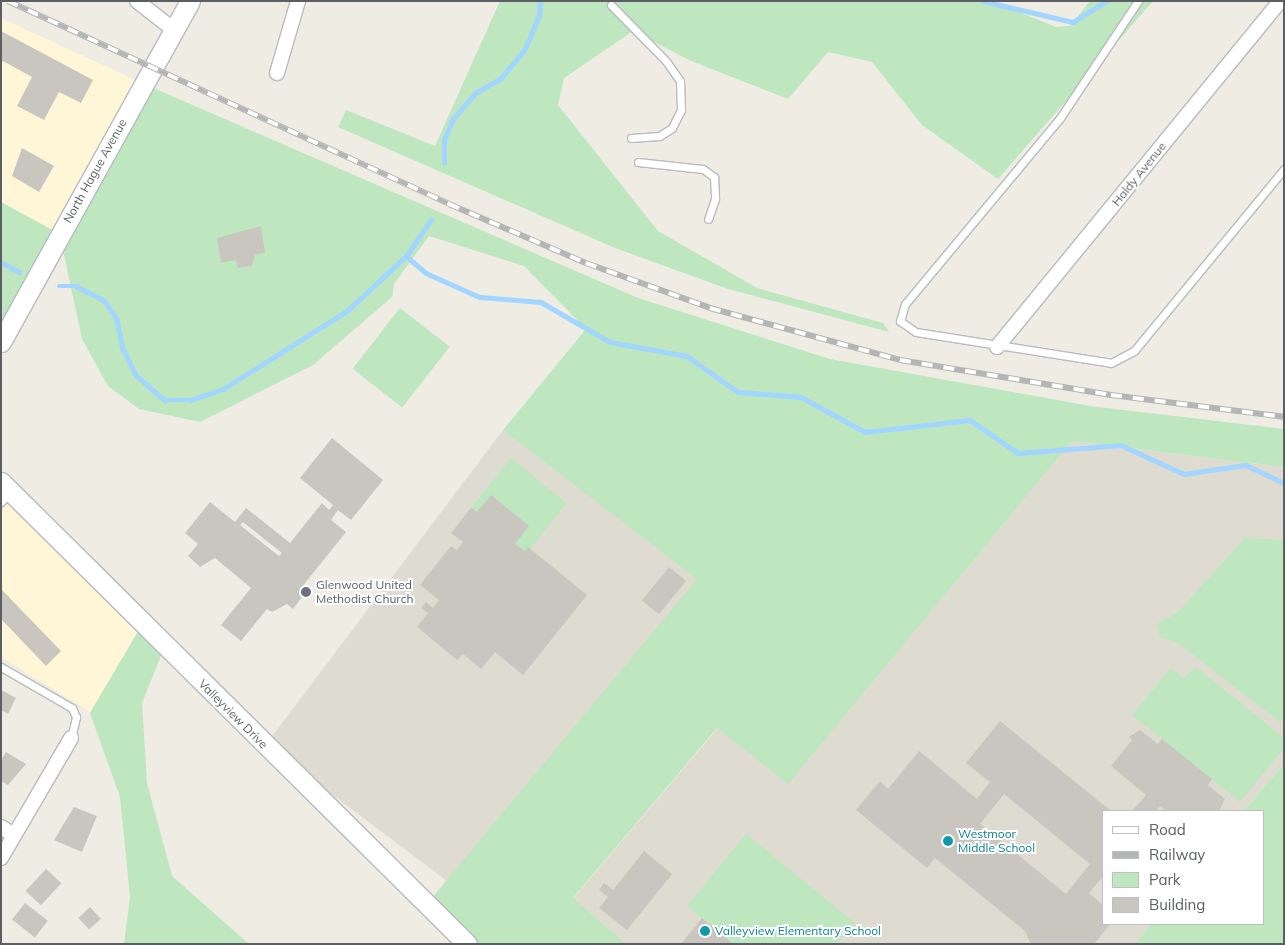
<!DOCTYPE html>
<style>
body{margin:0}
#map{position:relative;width:1285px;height:945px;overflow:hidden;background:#eeece3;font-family:Mulish,sans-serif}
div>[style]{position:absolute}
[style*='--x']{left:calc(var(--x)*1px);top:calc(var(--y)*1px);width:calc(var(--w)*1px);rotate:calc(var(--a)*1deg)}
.commercial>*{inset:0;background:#fff6d8}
.education>*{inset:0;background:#dedbd1;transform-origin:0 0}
.green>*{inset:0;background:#bee7bf;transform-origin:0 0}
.stream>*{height:4.5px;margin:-2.25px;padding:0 2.25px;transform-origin:2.25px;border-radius:2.25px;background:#a2d5ff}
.building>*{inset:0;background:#c9c6c0;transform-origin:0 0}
.roads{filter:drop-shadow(1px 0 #b8bbc0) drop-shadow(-1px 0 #b8bbc0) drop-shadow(0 1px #b8bbc0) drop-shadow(0 -1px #b8bbc0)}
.lane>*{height:7px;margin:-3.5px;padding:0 3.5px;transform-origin:3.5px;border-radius:3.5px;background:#fff}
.street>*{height:14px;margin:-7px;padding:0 7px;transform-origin:7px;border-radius:7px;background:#fff}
.secondary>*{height:19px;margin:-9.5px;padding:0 9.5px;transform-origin:9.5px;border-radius:9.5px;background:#fff}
.rail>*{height:5.5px;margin-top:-2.75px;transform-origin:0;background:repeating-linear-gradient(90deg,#fff 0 11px,#b4b5b5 0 22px);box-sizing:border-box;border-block:1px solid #b4b5b5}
.dots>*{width:14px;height:14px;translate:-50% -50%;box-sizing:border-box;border:2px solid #fff;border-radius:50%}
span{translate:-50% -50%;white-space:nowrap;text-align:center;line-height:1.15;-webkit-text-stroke:4px #fff;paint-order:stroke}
.street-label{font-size:12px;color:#5b5f64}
.worship-label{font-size:12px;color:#5b616d}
.left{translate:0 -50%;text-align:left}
.culture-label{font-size:12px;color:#0d838f}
.frame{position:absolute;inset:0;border:2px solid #5b5f64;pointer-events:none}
.legend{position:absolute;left:1102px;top:810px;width:162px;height:115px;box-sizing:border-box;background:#fff;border:1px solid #bdbfc1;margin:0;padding:6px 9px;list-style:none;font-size:15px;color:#5b5f64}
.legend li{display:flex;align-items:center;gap:10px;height:25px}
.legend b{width:25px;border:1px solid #bdbfc1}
</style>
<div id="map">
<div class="commercial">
<div style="clip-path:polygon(1px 18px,144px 84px,60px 235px,1px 202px)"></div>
<div style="clip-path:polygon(1px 482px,143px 623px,90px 712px,1px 657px)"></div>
</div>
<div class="education">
<div style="left:503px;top:430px;width:245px;height:394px;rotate:37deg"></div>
<div style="clip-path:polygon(1072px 441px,1284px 467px,1284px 764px,1244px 811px,1104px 811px,1104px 924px,1151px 924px,1135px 944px,626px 944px,573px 899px,718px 728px,788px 783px)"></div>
</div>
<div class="green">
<div style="clip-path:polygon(500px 1px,992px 1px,1056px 27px,1070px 26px,1090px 1px,1153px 1px,998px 179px,922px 125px,872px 62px,828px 52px,788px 99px,691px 61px,633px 31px,564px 78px,558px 105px,658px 231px,757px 288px,883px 323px,889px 332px,728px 289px,615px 248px,338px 127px,346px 110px,435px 146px)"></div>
<div style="clip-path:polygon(144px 84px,638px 298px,830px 359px,1090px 406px,1284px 429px,1284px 467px,1072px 441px,788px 784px,717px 728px,573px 898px,626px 944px,467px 944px,427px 904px,697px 579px,503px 430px,586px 329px,524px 266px,429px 236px,394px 284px,392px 297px,313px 365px,200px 422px,139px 409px,108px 386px,82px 339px,60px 236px,1px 342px,1px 202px,60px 234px)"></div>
<div style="left:400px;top:308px;width:63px;height:77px;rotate:38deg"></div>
<div style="left:511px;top:458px;width:72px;height:64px;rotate:39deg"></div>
<div style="clip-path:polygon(1245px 538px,1284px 540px,1284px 719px,1280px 722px,1178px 643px,1160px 637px,1157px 624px,1177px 613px)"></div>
<div style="clip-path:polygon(143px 623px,165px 646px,142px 703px,147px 783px,172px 876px,249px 944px,124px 944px,130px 897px,120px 797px,90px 713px)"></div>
<div style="clip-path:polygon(1196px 667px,1284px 738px,1284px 748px,1240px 802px,1132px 715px,1171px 668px,1183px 678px)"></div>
<div style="clip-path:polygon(1284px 764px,1284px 944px,1135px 944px,1151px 924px,1264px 924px,1264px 811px,1244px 811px)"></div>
<div style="clip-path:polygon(746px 834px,855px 923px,837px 944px,733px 944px,687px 906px)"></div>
</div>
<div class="stream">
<div style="--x:983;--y:1;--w:92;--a:13.1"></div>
<div style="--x:1073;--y:22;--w:40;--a:-32"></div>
<div style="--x:444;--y:163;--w:23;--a:-90"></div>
<div style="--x:444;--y:140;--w:23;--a:-67"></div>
<div style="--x:453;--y:119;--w:35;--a:-49"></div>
<div style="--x:476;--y:93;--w:29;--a:-31"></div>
<div style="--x:501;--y:78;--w:35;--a:-50"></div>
<div style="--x:524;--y:51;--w:38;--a:-67"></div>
<div style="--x:539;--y:16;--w:15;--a:-86"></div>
<div style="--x:406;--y:256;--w:26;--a:40"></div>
<div style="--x:426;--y:273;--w:59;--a:24"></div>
<div style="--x:480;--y:297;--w:61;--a:4.7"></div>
<div style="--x:541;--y:302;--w:80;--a:30.1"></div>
<div style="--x:610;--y:342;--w:78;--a:10.3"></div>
<div style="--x:687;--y:356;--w:62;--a:35.2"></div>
<div style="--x:738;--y:392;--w:63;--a:4.5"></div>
<div style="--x:801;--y:397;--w:73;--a:28.7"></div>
<div style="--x:865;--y:432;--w:106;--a:-6.5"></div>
<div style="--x:970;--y:420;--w:58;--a:34.5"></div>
<div style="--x:1018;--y:453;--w:103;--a:-4.4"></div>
<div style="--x:1121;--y:445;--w:69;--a:24.7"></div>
<div style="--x:1184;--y:474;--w:63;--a:-8.3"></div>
<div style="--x:1246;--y:465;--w:42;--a:25.3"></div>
<div style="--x:1;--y:262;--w:21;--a:29"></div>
<div style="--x:59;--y:286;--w:17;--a:0"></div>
<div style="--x:76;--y:286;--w:31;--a:27"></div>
<div style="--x:104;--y:300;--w:23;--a:56"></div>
<div style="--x:117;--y:319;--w:31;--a:79"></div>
<div style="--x:123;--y:349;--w:30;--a:63"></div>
<div style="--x:137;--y:376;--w:37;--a:41"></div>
<div style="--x:165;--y:400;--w:26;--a:0"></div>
<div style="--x:191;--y:400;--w:34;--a:-19"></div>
<div style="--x:223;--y:389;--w:146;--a:-32.2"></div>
<div style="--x:347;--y:311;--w:81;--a:-43"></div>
<div style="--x:406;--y:256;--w:44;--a:-55.2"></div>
</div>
<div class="building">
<div style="clip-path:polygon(1px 31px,93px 80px,81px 103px,59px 92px,44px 120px,17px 106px,32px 77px,1px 60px)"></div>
<div style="clip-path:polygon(22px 148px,54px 166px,39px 192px,12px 176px)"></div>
<div style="clip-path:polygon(261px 226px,265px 253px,255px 254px,252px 266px,238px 268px,236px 260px,221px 263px,217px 238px)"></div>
<div style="clip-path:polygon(evenodd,332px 438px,383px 480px,351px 520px,338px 510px,331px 520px,346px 532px,301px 588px,306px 592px,293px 609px,287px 604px,272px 612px,267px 609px,241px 641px,221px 625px,251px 588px,215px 558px,200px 567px,188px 556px,198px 544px,185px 533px,210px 502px,235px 522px,246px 508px,290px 543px,322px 503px,329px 510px,333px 505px,300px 478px,332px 438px,243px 522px,282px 553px,279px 556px,240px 525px,243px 522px)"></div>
<div style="clip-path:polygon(491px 495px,529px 526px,515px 544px,525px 551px,528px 547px,587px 595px,523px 675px,495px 652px,481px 669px,463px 654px,457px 660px,417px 627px,428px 613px,421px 608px,426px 602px,433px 608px,439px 600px,420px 585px,451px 546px,457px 550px,463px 542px,451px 533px,471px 508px,477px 512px)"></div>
<div style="left:669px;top:567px;width:22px;height:43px;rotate:39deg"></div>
<div style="clip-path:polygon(2px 590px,61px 651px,46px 666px,1px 619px)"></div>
<div style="clip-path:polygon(1px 690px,16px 698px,8px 714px,1px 710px)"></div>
<div style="clip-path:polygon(evenodd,1000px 721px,1111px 811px,1104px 811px,1104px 875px,1089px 893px,1104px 906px,1104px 924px,1110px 924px,1094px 944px,1031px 944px,1025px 931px,935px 858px,927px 868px,856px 810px,880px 781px,888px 789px,919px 751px,977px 799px,990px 782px,966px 763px,1000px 721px,1004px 794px,1090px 864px,1066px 894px,980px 824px,1004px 794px)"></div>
<div style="clip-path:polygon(1140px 730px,1158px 744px,1162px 739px,1212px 779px,1208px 785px,1225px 799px,1219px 811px,1166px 811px,1160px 806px,1156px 811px,1132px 811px,1146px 795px,1111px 766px,1132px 740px,1129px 737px)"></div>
<div style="clip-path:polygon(6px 752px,26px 764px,8px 785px,1px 781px,1px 760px)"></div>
<div style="clip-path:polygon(74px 807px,97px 816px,82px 852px,54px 840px)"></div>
<div style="clip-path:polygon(644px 851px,672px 874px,627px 930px,599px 908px,608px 897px,599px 890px,604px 883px,613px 890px)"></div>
<div style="left:46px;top:869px;width:21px;height:30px;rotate:43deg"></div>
<div style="left:25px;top:903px;width:29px;height:21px;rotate:38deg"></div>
<div style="left:90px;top:907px;width:16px;height:16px;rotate:47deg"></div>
<div style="clip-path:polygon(702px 918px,733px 944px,681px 944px)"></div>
</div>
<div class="roads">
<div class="lane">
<div style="--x:1138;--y:1;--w:141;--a:123.7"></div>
<div style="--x:1060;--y:118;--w:242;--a:129.8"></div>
<div style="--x:905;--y:304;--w:18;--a:106"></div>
<div style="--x:900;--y:321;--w:19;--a:35"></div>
<div style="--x:916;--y:332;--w:197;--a:9"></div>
<div style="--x:1111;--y:363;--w:26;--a:-28"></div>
<div style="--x:1134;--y:351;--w:236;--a:-50.5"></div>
<div style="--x:611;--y:5;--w:78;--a:45.5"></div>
<div style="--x:666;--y:61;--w:24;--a:55"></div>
<div style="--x:680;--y:81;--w:29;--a:88"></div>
<div style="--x:681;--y:110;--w:20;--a:117"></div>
<div style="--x:672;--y:128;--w:15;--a:148"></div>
<div style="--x:659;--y:136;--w:28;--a:176"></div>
<div style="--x:638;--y:162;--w:65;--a:6.1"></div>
<div style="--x:703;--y:169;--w:14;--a:36"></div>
<div style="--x:714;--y:177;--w:22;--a:87"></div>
<div style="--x:715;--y:199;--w:21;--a:109"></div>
<div style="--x:1;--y:502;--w:13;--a:-48"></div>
<div style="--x:1;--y:667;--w:82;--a:30"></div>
<div style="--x:72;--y:708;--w:10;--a:66"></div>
<div style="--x:76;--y:717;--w:22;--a:103"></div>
</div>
<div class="street">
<div style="--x:137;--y:1;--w:47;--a:38.1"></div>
<div style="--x:277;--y:73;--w:75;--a:-73.7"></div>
<div style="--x:997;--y:347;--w:447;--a:-50.7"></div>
<div style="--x:1;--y:827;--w:15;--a:32"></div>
<div style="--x:1;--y:858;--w:139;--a:-59.7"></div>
</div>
<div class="secondary">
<div style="--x:1;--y:342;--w:390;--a:-61"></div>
<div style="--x:1;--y:482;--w:656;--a:44.75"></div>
</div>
</div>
<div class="rail">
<div style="--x:8;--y:1;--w:485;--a:24.7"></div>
<div style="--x:449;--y:204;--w:149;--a:23.3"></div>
<div style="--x:586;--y:263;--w:132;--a:19.9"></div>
<div style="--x:710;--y:308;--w:197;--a:15.3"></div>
<div style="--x:900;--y:360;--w:214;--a:9.4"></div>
<div style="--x:1111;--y:395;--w:174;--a:7.2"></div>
</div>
<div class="dots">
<div style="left:306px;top:592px;background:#6b7280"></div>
<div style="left:948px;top:841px;background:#0f9aa8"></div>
<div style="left:705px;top:931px;background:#0f9aa8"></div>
</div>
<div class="street-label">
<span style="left:95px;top:171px;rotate:-61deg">North Hague Avenue</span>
<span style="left:1139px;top:174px;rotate:-51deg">Haldy Avenue</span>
<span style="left:233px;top:714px;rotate:45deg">Valleyview Drive</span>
</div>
<div class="worship-label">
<span class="left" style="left:316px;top:592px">Glenwood United<br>Methodist Church</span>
</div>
<div class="culture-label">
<span class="left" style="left:958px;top:841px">Westmoor<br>Middle School</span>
<span class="left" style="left:715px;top:931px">Valleyview Elementary School</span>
</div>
<div class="frame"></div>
<ul class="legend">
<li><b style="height:6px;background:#fff"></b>Road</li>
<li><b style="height:6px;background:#b4b5b5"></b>Railway</li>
<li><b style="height:14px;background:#bee7bf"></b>Park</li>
<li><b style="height:14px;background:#c9c6c0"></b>Building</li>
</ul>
</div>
